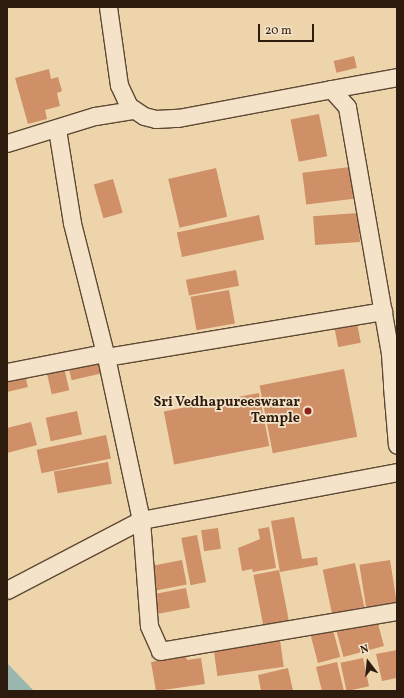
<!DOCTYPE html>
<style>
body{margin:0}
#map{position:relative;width:404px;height:698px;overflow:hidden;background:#eed4ab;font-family:Vollkorn,serif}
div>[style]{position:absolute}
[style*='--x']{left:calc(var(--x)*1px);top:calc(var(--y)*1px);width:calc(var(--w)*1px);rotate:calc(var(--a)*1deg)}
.water>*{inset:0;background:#9ab7af}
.building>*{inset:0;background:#cf8f67;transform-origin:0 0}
.roads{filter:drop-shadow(1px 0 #5d4934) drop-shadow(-1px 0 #5d4934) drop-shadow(0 1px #5d4934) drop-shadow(0 -1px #5d4934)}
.minor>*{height:17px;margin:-8.5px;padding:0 8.5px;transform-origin:8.5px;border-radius:8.5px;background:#f4e3c8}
.dots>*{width:11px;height:11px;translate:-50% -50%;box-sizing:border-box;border:2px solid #f4e3c8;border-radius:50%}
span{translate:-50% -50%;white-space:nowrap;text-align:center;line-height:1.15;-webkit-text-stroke:3.5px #f4e3c8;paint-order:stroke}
.poi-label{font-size:14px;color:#2d1b0d;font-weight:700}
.right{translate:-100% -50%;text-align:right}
.frame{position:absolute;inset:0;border:8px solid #2d1b0d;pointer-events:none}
.north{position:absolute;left:348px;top:642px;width:40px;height:40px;-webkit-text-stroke:3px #f4e3c8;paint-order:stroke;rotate:344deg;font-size:11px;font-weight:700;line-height:16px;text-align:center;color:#2d1b0d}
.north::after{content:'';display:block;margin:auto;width:14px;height:18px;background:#2d1b0d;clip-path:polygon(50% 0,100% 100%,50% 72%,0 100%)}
.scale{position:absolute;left:258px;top:24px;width:56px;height:18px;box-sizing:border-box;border:2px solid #2d1b0d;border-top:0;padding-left:5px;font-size:12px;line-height:14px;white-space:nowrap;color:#2d1b0d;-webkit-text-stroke:3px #f4e3c8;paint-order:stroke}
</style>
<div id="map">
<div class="water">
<div style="clip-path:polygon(7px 663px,34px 691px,7px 691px)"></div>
</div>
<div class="building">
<div style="left:354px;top:56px;width:12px;height:21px;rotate:76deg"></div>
<div style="clip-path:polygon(49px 69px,51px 79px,58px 77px,62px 91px,57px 93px,60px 106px,45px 110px,47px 119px,28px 124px,15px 78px)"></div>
<div style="left:319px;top:114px;width:43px;height:29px;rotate:79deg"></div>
<div style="left:350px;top:167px;width:32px;height:48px;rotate:83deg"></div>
<div style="left:216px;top:168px;width:50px;height:49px;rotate:77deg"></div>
<div style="left:113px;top:179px;width:35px;height:20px;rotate:74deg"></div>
<div style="left:358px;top:213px;width:29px;height:45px;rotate:86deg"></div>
<div style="left:259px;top:215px;width:25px;height:84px;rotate:78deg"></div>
<div style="left:236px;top:270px;width:16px;height:51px;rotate:79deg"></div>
<div style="left:229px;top:290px;width:34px;height:39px;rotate:80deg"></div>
<div style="left:357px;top:323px;width:20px;height:23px;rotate:79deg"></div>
<div style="left:97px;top:357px;width:17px;height:30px;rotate:77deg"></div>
<div style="left:63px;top:363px;width:28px;height:18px;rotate:77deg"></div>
<div style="left:344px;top:369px;width:69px;height:86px;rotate:79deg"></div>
<div style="clip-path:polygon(24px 371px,28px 387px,7px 392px,7px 376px)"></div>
<div style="left:259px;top:393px;width:54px;height:97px;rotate:79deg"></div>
<div style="left:77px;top:411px;width:24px;height:32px;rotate:78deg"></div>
<div style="clip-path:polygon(31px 422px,37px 445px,7px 453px,7px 428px)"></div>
<div style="left:106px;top:435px;width:24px;height:71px;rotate:78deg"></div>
<div style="left:108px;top:462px;width:22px;height:55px;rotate:80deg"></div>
<div style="clip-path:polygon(294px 517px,302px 559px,317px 557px,318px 565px,280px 572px,271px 521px)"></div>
<div style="clip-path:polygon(269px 527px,276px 568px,253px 572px,252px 569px,242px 571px,238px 548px,260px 539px,258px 529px)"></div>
<div style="left:218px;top:528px;width:21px;height:17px;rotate:82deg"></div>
<div style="left:197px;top:535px;width:48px;height:16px;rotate:79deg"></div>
<div style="left:182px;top:560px;width:25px;height:38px;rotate:79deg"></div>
<div style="left:390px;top:560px;width:44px;height:31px;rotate:81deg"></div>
<div style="left:355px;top:563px;width:45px;height:33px;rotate:78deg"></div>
<div style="left:279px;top:570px;width:53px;height:26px;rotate:79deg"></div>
<div style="left:186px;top:588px;width:20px;height:36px;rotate:79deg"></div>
<div style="left:377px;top:620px;width:27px;height:42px;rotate:75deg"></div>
<div style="left:333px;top:630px;width:28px;height:23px;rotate:75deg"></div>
<div style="left:280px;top:640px;width:27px;height:67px;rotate:82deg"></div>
<div style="clip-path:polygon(397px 650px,397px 678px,382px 681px,376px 654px)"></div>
<div style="clip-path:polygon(186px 656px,187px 660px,201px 658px,205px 684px,156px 691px,151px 662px)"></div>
<div style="left:363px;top:658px;width:29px;height:23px;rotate:78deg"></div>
<div style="clip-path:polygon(337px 662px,344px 691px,322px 691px,316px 667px)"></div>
<div style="clip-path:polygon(288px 668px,293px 691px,261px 691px,258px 675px)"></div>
</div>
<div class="roads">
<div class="minor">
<div style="--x:108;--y:7;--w:79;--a:82"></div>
<div style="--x:119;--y:85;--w:23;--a:65"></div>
<div style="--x:129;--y:106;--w:18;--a:34"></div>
<div style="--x:144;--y:116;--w:12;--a:14"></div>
<div style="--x:156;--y:119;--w:22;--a:-3"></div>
<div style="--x:178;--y:118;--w:156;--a:-10.7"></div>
<div style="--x:331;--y:89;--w:24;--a:48"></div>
<div style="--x:347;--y:107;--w:251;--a:80.1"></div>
<div style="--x:390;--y:354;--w:32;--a:86"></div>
<div style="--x:392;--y:386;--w:5;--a:-11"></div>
<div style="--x:331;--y:89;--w:67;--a:-10.3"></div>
<div style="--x:57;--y:129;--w:95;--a:80.9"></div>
<div style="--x:72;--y:223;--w:138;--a:75.8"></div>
<div style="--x:106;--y:357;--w:281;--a:-9.4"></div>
<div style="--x:7;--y:143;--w:92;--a:-17.1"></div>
<div style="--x:95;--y:116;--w:39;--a:-9"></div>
<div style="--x:106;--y:357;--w:167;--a:77.9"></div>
<div style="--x:141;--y:520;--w:106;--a:85.7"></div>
<div style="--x:149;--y:626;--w:27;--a:66"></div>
<div style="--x:160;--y:651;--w:240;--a:-9.6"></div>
<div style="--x:7;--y:372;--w:99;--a:-11.1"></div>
<div style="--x:392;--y:386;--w:59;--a:85.2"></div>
<div style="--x:7;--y:590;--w:151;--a:-27.6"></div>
<div style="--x:141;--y:520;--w:260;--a:-10.6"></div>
</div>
</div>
<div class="dots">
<div style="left:308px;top:411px;background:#8f2418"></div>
</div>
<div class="poi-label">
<span class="right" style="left:300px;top:411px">Sri Vedhapureeswarar<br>Temple</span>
</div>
<div class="frame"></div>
<div class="north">N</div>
<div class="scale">20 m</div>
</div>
